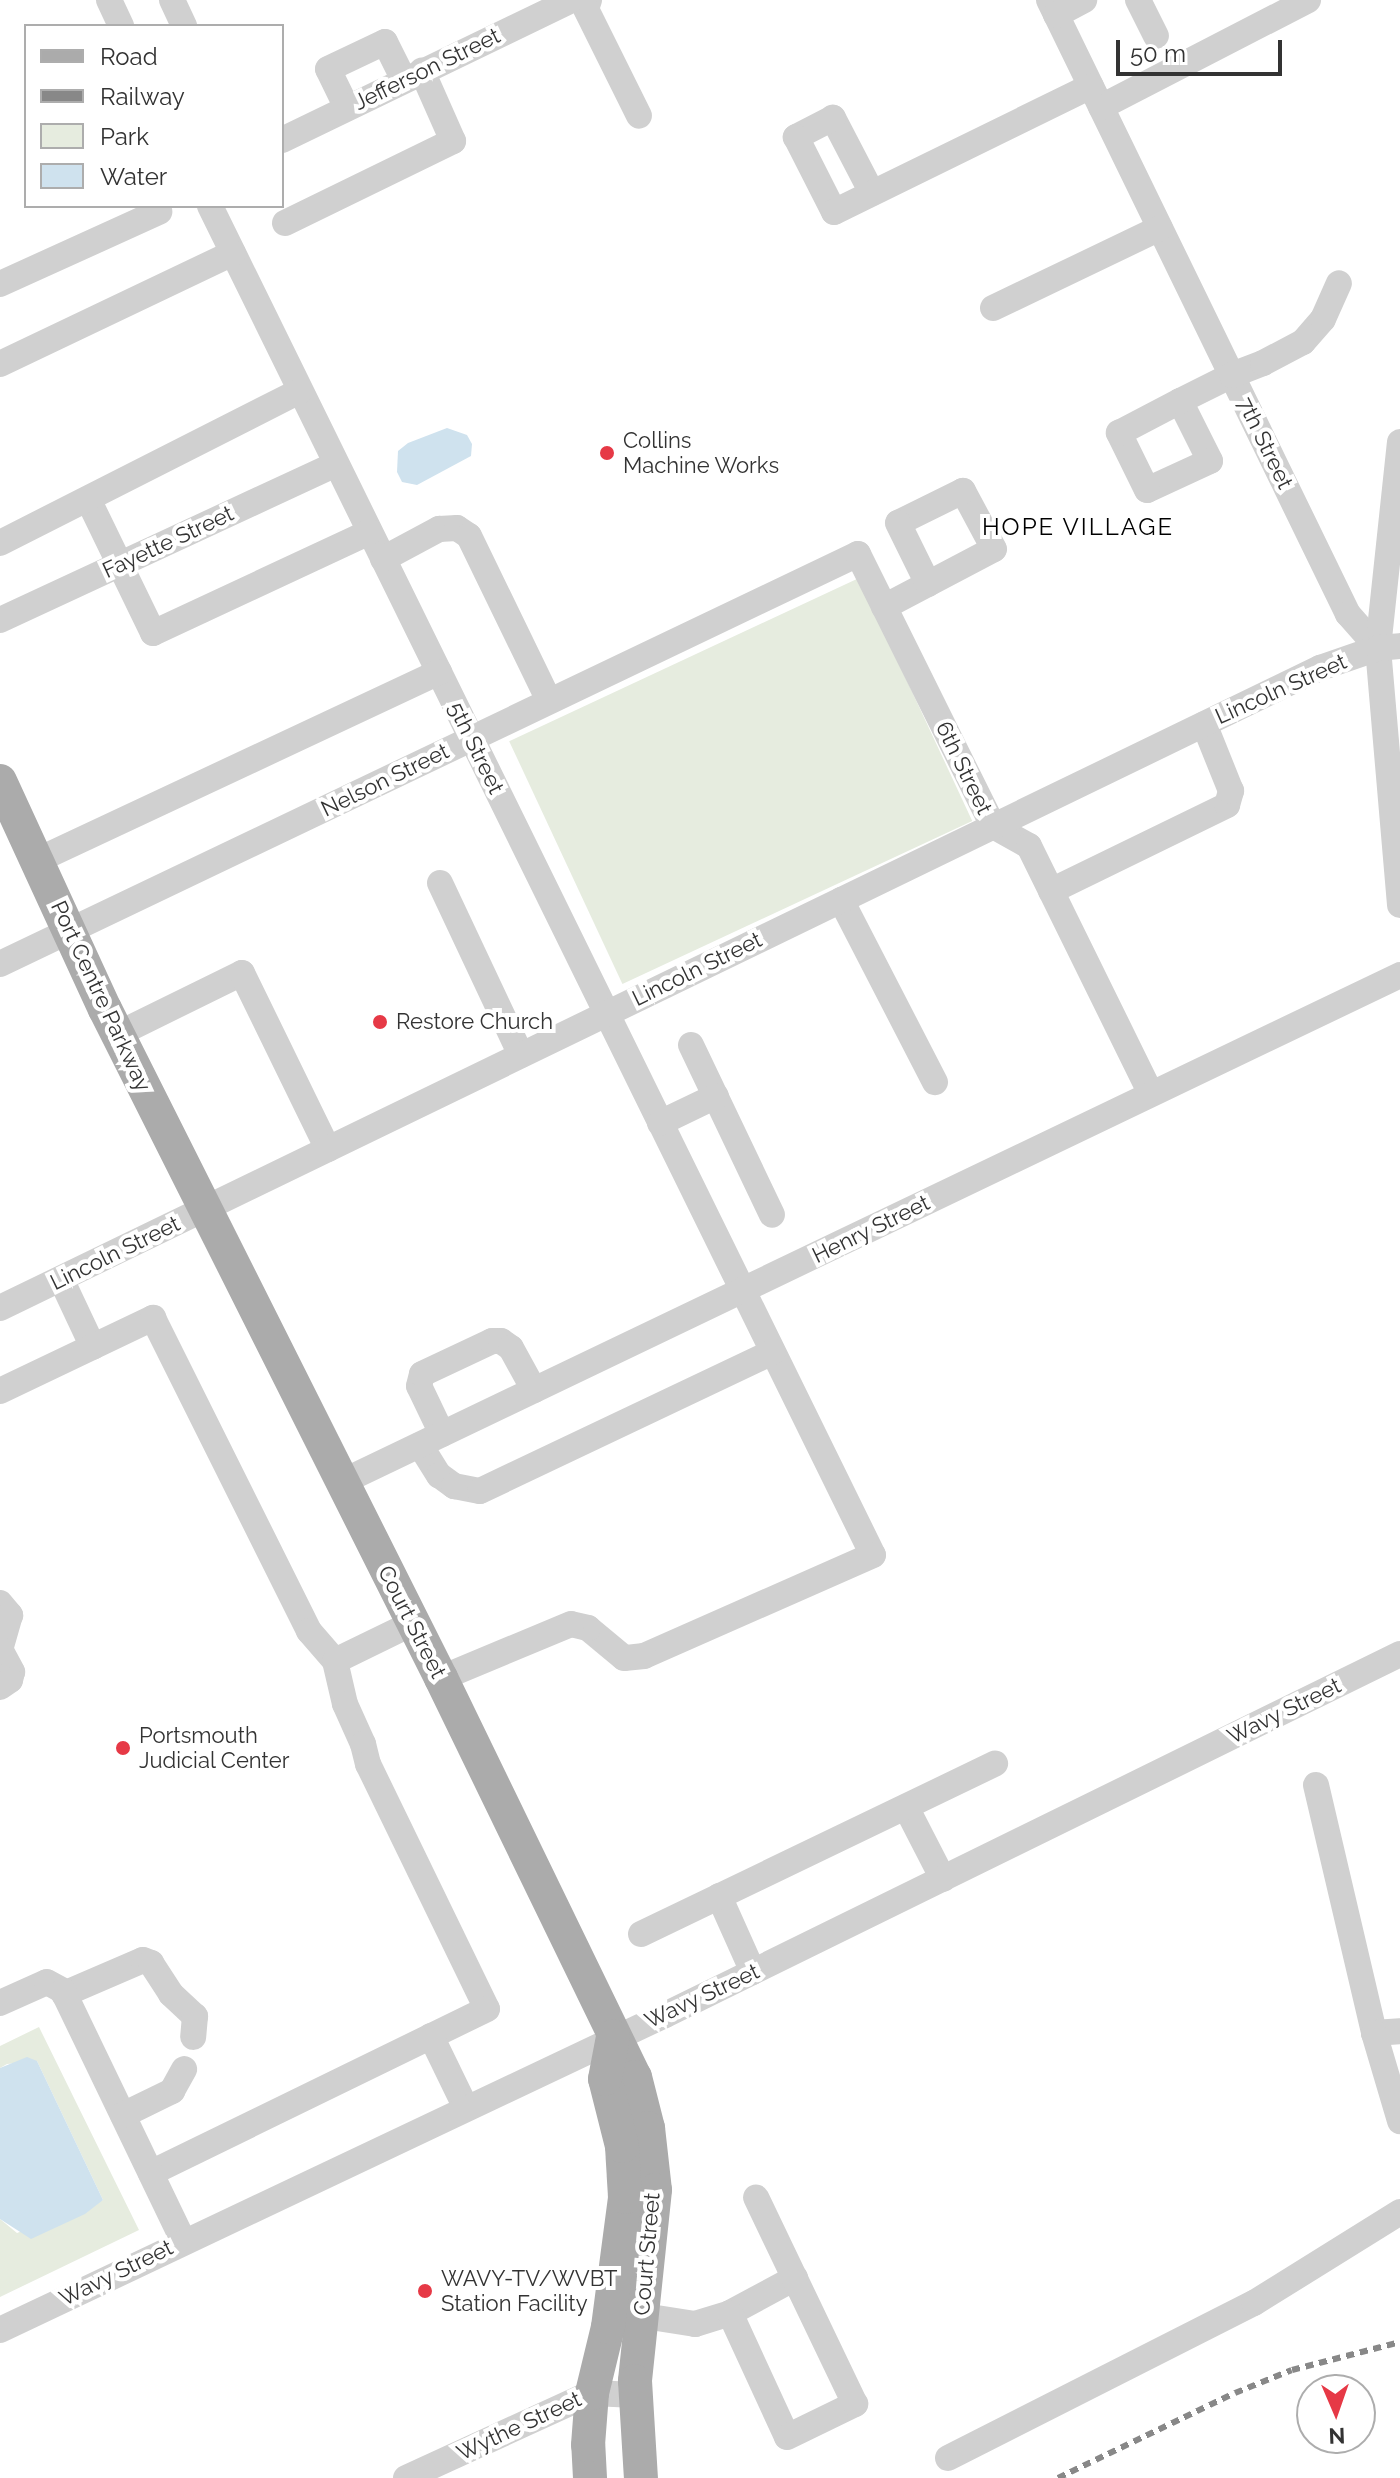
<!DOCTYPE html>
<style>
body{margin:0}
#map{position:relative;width:1400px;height:2478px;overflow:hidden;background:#fff;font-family:Raleway,sans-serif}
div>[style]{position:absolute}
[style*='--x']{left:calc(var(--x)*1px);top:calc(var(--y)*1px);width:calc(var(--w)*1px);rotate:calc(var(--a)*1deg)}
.green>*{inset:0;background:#e6ecdf;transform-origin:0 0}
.water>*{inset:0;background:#cfe2ee}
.minor>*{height:26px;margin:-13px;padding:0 13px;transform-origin:13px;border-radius:13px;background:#d0d0d0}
.major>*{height:34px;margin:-17px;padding:0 17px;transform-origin:17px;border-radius:17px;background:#ababab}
.rail>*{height:6px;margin-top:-3px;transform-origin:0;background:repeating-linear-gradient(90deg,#888 0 8px,transparent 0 14px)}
.dots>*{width:22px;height:22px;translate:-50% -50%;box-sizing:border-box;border:4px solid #fff;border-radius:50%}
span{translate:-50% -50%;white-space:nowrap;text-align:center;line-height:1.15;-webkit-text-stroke:8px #fff;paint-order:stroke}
.street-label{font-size:22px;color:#333}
.poi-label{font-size:22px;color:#333}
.left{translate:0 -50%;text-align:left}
.neighbourhood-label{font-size:24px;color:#000;letter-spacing:2px}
.legend{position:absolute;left:24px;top:24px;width:260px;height:184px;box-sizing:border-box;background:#fff;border:2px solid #adadad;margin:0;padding:10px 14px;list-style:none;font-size:24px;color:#333}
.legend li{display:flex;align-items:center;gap:16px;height:40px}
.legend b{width:40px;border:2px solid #adadad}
.north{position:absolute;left:1296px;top:2374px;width:80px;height:80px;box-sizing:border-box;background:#fff;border:2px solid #adadad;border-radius:50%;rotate:178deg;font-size:22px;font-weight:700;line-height:32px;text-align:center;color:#333}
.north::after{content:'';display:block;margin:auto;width:28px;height:36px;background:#e63946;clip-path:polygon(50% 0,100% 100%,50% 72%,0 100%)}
.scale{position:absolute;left:1116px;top:40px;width:166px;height:36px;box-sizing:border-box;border:4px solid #333;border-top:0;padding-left:10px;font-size:24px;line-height:28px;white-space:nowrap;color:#333;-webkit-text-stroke:6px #fff;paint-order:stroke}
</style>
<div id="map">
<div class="green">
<div style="left:859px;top:578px;width:268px;height:386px;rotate:65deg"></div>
<div style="clip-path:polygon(39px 2027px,139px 2230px,0 2297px,0 2219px,17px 2233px,103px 2200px,37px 2061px,7px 2064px,0 2068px,0 2046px)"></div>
</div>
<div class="water">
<div style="clip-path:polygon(447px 428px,467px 435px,472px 444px,471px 456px,417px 485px,402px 482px,397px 472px,398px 451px,408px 443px)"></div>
<div style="clip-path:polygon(27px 2057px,37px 2061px,103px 2200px,85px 2214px,31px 2239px,0 2219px,0 2068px)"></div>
</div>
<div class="minor">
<div style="--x:109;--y:0;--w:29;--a:65"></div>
<div style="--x:172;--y:0;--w:29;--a:65"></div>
<div style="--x:589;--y:0;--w:9;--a:108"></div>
<div style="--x:586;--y:9;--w:119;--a:63.6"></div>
<div style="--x:1049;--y:0;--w:683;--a:64.04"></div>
<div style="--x:1348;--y:614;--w:45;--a:48.6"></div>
<div style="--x:1138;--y:0;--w:40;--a:63.4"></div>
<div style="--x:1056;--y:15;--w:32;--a:-28"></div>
<div style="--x:1101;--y:107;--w:233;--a:-27.3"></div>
<div style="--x:347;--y:108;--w:43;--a:-116"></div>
<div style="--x:328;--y:69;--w:63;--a:-25.3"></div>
<div style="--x:385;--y:42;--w:42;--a:63.4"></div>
<div style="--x:282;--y:140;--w:321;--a:-25.8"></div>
<div style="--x:872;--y:193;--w:85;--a:-117.5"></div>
<div style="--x:833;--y:118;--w:42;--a:152.8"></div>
<div style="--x:796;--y:137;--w:84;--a:63.1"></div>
<div style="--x:834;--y:212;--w:286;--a:-26.1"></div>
<div style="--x:210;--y:206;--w:1503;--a:63.83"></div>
<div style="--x:873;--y:1555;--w:250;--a:156.2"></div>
<div style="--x:644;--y:1656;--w:20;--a:174"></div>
<div style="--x:624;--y:1658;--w:47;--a:-140.2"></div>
<div style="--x:588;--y:1628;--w:17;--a:-167"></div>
<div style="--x:571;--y:1624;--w:141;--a:157.4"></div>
<div style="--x:285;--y:223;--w:187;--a:-26"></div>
<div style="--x:453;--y:141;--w:77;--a:-113.9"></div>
<div style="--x:0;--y:284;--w:175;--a:-24.4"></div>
<div style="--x:993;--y:308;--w:185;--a:-25.6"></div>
<div style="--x:0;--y:364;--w:258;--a:-25.5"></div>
<div style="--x:1180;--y:401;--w:67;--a:63.4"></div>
<div style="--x:1210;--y:461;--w:69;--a:155.3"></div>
<div style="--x:1147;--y:490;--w:64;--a:-116.2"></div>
<div style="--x:1119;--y:433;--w:69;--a:-27.7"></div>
<div style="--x:1180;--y:401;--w:58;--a:-26.6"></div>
<div style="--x:1232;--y:375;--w:33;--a:-21"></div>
<div style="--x:1263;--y:363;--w:45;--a:-27.7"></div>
<div style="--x:1303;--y:342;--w:30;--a:-49"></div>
<div style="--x:1323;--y:319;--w:39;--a:-66"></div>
<div style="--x:1400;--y:442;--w:207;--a:96.1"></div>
<div style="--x:1378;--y:648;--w:258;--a:85.1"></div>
<div style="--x:88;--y:499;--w:149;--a:64.1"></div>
<div style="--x:153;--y:633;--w:239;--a:-25"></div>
<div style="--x:0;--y:543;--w:336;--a:-26.9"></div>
<div style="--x:383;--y:559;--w:64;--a:-28.2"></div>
<div style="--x:439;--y:529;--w:18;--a:-3"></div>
<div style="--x:457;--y:528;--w:14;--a:34"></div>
<div style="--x:469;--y:536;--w:183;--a:64.1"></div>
<div style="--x:884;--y:607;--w:124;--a:-27.8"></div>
<div style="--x:994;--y:549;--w:66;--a:-118.1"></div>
<div style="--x:963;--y:491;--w:72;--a:153.8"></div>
<div style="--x:898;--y:523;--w:68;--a:63.8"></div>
<div style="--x:0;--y:620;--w:370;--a:-24.9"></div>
<div style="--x:38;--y:860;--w:443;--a:-25.1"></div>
<div style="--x:440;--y:883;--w:190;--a:64.8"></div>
<div style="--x:1051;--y:891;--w:196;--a:-26"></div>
<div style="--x:1227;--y:805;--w:15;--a:-74"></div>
<div style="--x:1231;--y:791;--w:72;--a:-111.9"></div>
<div style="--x:841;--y:900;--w:205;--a:62.7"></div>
<div style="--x:0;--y:964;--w:951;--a:-25.54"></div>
<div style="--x:858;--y:554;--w:304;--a:63.6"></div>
<div style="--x:993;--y:826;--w:41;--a:29.1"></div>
<div style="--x:1029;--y:846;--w:276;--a:63.8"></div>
<div style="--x:118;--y:1034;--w:138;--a:-26.2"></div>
<div style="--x:242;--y:973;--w:196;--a:64"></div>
<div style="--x:691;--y:1045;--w:188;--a:64.5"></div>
<div style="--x:660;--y:1123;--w:62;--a:-25.7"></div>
<div style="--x:61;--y:1279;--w:75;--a:64.8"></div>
<div style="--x:0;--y:1308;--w:1467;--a:-25.87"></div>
<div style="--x:1320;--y:668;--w:61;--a:-19"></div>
<div style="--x:1378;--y:648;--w:22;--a:-5"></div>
<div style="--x:0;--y:1391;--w:170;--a:-25.5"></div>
<div style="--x:153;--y:1318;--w:350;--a:63.5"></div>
<div style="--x:309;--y:1631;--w:40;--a:49"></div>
<div style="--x:335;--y:1661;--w:44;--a:76.9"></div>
<div style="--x:345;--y:1704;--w:44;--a:65.8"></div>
<div style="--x:363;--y:1744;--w:21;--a:76"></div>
<div style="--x:368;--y:1764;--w:272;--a:64.1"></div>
<div style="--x:487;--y:2009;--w:374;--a:154"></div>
<div style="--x:442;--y:1434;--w:53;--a:-115.6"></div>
<div style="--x:419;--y:1386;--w:12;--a:-76"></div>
<div style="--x:422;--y:1374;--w:77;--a:-25.2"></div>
<div style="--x:492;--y:1341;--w:9;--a:0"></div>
<div style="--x:501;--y:1341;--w:12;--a:35"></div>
<div style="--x:511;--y:1348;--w:48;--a:61.3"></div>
<div style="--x:420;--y:1445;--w:36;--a:58"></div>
<div style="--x:439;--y:1475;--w:19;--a:36"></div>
<div style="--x:454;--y:1486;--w:26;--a:11"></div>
<div style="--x:480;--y:1491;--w:324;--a:-25.4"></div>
<div style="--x:342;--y:1482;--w:1173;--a:-25.6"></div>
<div style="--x:0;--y:1603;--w:16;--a:50"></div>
<div style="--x:10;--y:1615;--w:35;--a:106"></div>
<div style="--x:0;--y:1649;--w:26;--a:62"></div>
<div style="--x:12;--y:1672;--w:8;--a:104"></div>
<div style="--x:10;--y:1680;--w:12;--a:145"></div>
<div style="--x:335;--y:1661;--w:87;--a:-26"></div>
<div style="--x:1316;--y:1785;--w:255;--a:76.8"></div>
<div style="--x:1374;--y:2033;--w:26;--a:-4"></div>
<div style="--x:906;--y:1807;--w:81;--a:62.8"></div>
<div style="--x:719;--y:1896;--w:83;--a:65.9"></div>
<div style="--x:641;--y:1934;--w:393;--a:-25.7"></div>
<div style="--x:64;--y:1994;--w:86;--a:-23.3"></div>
<div style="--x:143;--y:1960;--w:9;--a:21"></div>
<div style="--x:151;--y:1963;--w:37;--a:57"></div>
<div style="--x:171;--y:1994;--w:33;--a:43"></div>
<div style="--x:195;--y:2016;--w:21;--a:95"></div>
<div style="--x:0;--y:2003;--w:51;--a:-24.1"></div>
<div style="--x:47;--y:1982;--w:18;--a:29"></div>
<div style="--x:63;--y:1991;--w:276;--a:64.3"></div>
<div style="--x:1374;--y:2033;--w:92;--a:73.5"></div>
<div style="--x:431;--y:2036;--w:80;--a:64.1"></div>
<div style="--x:123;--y:2115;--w:55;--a:-26.1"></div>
<div style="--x:172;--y:2091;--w:25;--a:-61"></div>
<div style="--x:625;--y:2313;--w:71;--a:8.9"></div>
<div style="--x:695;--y:2324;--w:37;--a:-17"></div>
<div style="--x:730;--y:2313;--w:74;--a:-28.3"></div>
<div style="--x:730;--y:2313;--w:136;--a:65.3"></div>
<div style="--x:787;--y:2437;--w:76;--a:-25.9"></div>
<div style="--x:855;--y:2404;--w:229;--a:-115.6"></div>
<div style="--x:0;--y:2330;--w:736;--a:-25.35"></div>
<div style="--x:665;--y:2015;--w:819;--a:-26.16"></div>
<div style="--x:948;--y:2458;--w:343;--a:-26.9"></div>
<div style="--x:1254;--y:2303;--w:172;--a:-31.9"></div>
<div style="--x:406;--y:2478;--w:205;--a:-24.6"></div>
<div style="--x:592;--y:2393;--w:44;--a:2.6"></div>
</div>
<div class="major">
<div style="--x:0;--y:781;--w:251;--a:65.3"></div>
<div style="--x:105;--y:1009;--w:749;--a:63.33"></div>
<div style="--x:441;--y:1678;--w:444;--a:64.1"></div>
<div style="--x:635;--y:2077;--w:53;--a:75.7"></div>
<div style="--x:648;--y:2128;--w:62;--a:83.6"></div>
<div style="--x:655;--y:2190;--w:192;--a:96"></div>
<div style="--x:635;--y:2381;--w:97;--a:86.5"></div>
<div style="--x:590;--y:2478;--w:33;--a:-93"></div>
<div style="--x:588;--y:2445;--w:52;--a:-85.6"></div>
<div style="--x:592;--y:2393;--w:68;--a:-76.4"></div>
<div style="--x:608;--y:2327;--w:131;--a:-82.5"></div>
<div style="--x:625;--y:2197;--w:51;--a:-93.4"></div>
<div style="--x:622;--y:2146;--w:69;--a:-104.2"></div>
<div style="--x:605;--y:2079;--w:43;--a:-79.2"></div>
</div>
<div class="rail">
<div style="--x:1058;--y:2478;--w:196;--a:-25.7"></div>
<div style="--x:1235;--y:2393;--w:61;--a:-22"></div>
<div style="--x:1292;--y:2370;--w:112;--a:-14.5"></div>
</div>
<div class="dots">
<div style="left:607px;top:453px;background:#e63946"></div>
<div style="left:380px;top:1022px;background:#e63946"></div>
<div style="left:123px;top:1748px;background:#e63946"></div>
<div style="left:425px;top:2291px;background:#e63946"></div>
</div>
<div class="street-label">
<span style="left:427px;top:69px;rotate:-26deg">Jefferson Street</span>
<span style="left:1265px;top:443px;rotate:64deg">7th Street</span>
<span style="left:168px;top:542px;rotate:-25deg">Fayette Street</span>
<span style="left:1281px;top:689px;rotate:-24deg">Lincoln Street</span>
<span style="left:476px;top:748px;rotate:64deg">5th Street</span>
<span style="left:964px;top:768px;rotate:64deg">6th Street</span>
<span style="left:385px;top:780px;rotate:-26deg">Nelson Street</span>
<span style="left:697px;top:969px;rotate:-26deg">Lincoln Street</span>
<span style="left:101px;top:996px;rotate:65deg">Port Centre Parkway</span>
<span style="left:871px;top:1229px;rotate:-26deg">Henry Street</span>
<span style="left:115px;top:1253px;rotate:-26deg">Lincoln Street</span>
<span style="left:412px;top:1622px;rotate:63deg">Court Street</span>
<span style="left:1284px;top:1711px;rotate:-26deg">Wavy Street</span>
<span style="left:702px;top:1996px;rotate:-25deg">Wavy Street</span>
<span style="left:647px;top:2254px;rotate:-85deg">Court Street</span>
<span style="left:116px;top:2273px;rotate:-26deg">Wavy Street</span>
<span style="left:519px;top:2426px;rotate:-25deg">Wythe Street</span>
</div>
<div class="poi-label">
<span class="left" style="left:623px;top:453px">Collins<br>Machine Works</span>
<span class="left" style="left:396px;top:1022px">Restore Church</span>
<span class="left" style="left:139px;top:1748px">Portsmouth<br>Judicial Center</span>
<span class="left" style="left:441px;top:2291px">WAVY-TV/WVBT<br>Station Facility</span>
</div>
<div class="neighbourhood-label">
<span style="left:1078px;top:527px">HOPE VILLAGE</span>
</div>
<ul class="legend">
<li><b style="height:10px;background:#ababab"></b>Road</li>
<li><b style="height:10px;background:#888"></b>Railway</li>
<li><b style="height:22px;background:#e6ecdf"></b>Park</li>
<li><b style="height:22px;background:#cfe2ee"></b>Water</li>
</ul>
<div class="north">N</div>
<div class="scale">50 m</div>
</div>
